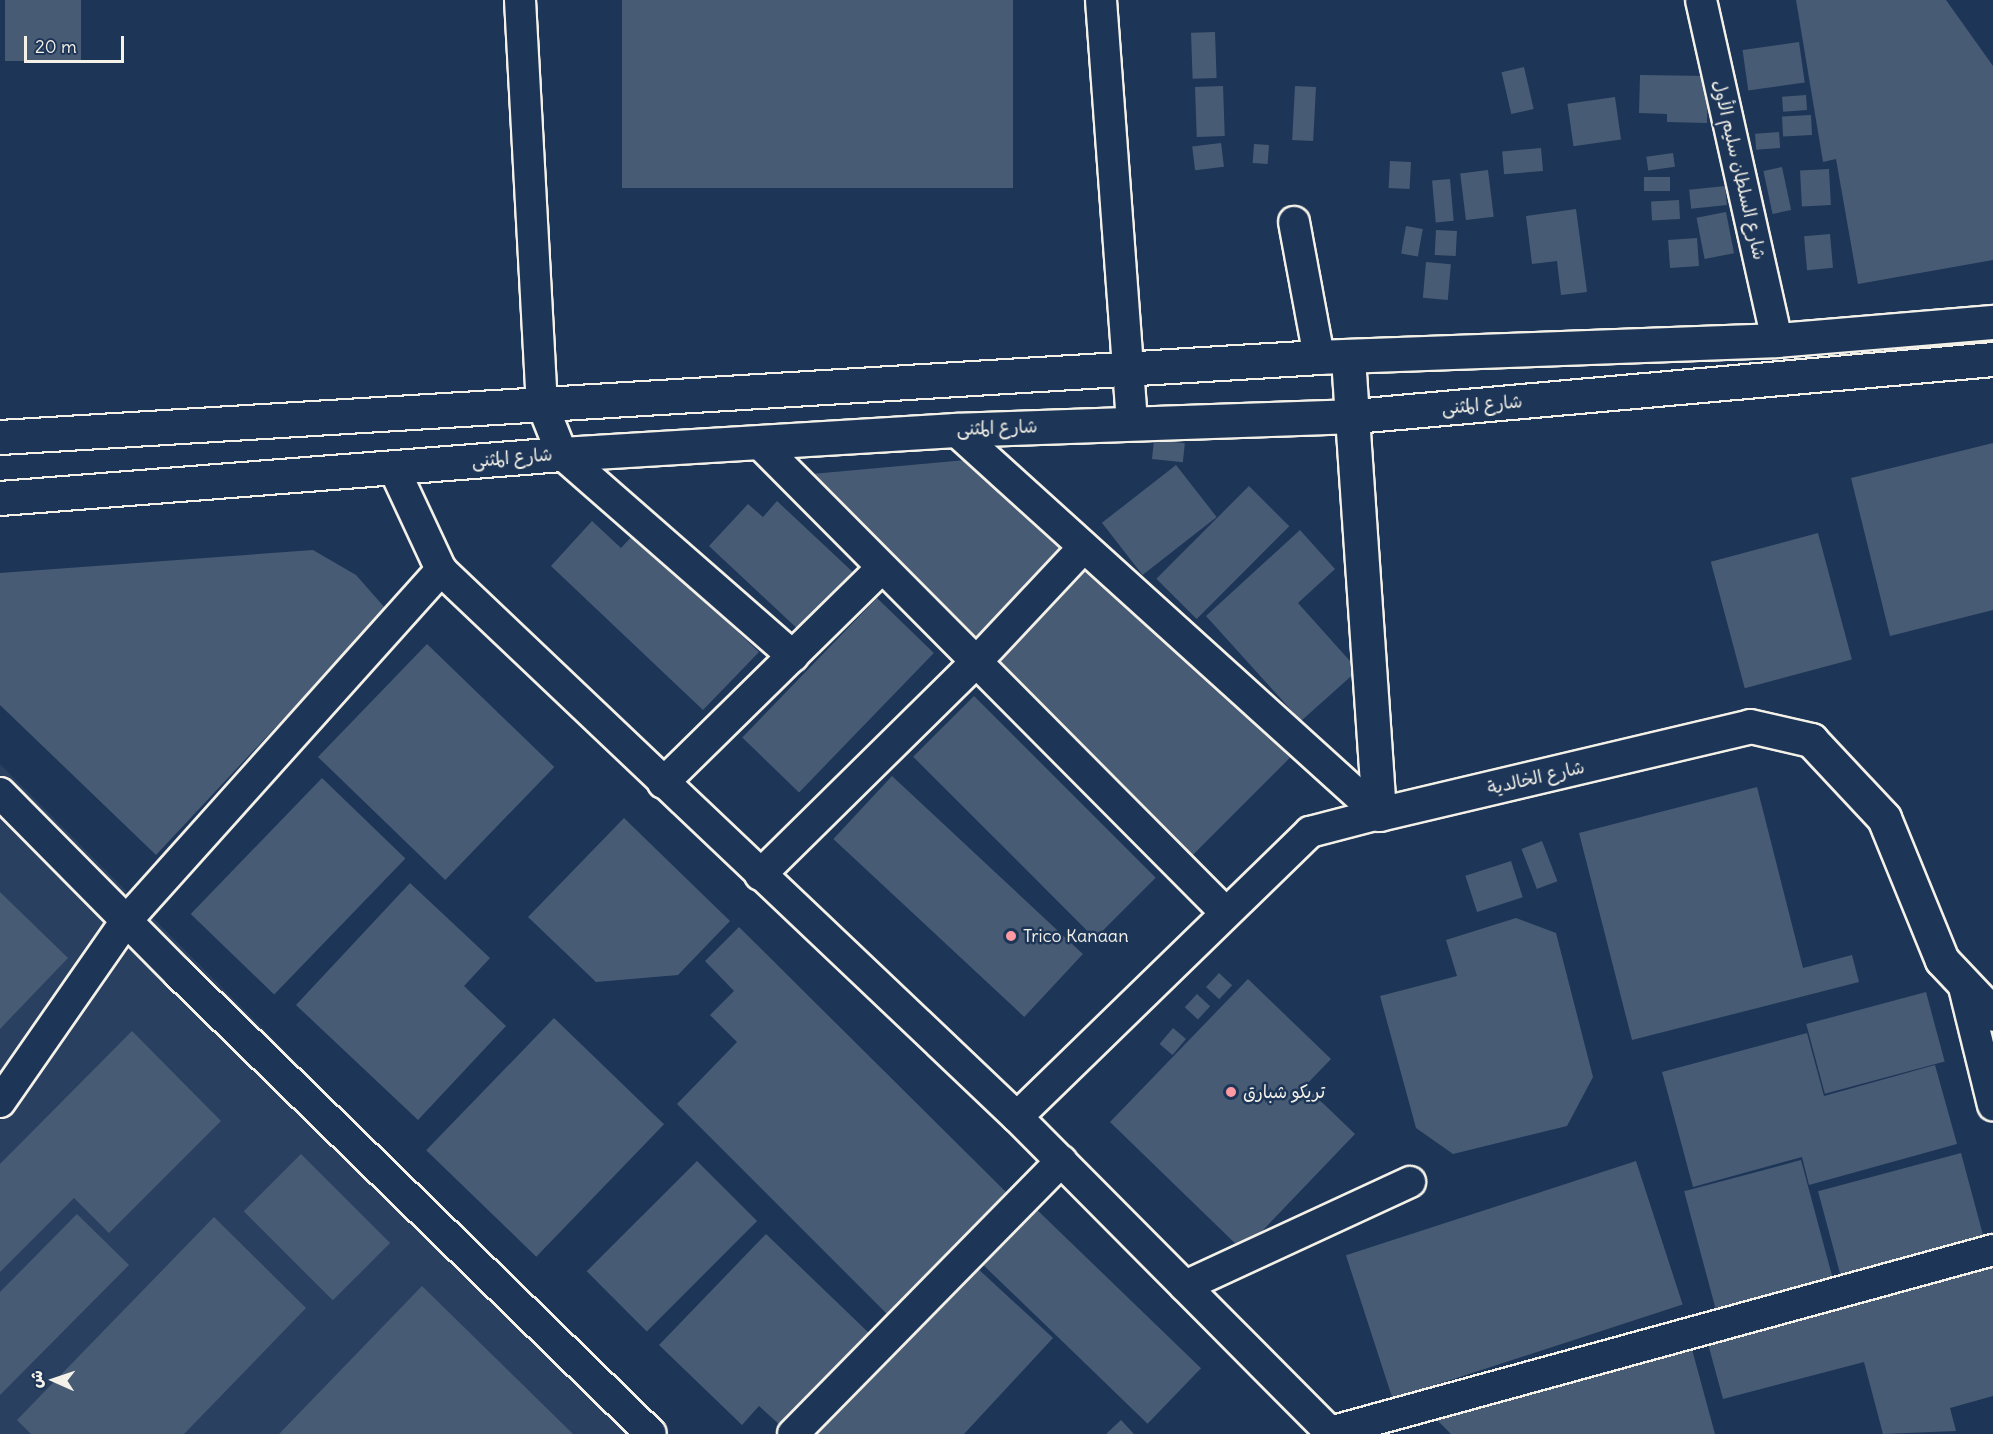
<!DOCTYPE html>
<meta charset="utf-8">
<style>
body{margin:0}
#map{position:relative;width:1993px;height:1434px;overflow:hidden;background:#1d3557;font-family:Delius,"Playpen Sans Arabic",sans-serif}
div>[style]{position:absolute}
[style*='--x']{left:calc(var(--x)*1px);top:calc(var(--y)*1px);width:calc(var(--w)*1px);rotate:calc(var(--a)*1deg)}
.built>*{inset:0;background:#2a4060}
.building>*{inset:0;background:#485b74;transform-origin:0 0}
.roads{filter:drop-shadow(2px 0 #f4f1e8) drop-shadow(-2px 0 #f4f1e8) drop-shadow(0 2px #f4f1e8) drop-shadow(0 -2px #f4f1e8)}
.minor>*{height:30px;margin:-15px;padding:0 15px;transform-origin:15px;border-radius:15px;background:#1d3557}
.tertiary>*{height:33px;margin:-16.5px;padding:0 16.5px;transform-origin:16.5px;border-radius:16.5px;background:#1d3557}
.dots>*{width:16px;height:16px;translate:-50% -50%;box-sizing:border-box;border:3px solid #1d3557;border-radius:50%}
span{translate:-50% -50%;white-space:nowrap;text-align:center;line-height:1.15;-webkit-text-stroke:5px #1d3557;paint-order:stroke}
.street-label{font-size:18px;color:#f4f1e8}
.poi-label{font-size:18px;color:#f4f1e8}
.left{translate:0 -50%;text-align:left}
.north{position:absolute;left:24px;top:1350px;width:60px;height:60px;-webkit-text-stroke:4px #1d3557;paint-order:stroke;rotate:273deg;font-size:16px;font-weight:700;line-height:24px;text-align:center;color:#f4f1e8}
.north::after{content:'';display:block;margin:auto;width:21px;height:27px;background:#f4f1e8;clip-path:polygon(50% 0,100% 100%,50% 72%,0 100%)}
.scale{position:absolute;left:24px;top:36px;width:100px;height:27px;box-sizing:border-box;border:3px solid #f4f1e8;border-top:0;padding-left:8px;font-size:18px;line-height:21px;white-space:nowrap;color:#f4f1e8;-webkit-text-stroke:4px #1d3557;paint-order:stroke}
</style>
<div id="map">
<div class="built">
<div style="clip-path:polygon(0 764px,666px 1434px,0 1434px)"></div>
</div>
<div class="building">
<div style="left:5px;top:0;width:76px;height:61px"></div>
<div style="left:622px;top:0;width:391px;height:188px"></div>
<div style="clip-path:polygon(1796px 0,1946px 0,1993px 66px,1993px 260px,1858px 284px,1836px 159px,1823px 162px)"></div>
<div style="left:1215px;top:32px;width:46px;height:24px;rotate:88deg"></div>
<div style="left:1799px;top:42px;width:41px;height:57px;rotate:82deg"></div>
<div style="left:1524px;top:67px;width:43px;height:23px;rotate:77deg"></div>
<div style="clip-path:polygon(1640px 75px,1708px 76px,1707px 123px,1667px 122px,1667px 114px,1639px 113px)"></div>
<div style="left:1223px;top:86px;width:50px;height:28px;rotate:88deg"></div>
<div style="left:1295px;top:86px;width:21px;height:54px;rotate:3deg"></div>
<div style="left:1806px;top:95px;width:15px;height:24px;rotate:86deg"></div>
<div style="left:1615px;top:97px;width:43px;height:48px;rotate:82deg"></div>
<div style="left:1811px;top:115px;width:20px;height:29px;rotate:87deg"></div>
<div style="left:1779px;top:132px;width:16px;height:24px;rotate:86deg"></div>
<div style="left:1221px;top:143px;width:24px;height:29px;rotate:83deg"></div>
<div style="left:1254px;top:144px;width:15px;height:19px;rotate:4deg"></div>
<div style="left:1541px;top:148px;width:23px;height:39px;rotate:85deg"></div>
<div style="left:1673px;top:153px;width:14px;height:27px;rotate:82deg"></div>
<div style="left:1390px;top:161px;width:21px;height:27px;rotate:3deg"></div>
<div style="left:1782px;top:167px;width:44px;height:19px;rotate:78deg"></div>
<div style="left:1829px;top:169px;width:36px;height:29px;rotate:87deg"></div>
<div style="left:1488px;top:170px;width:47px;height:28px;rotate:83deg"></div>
<div style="left:1670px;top:177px;width:14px;height:26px;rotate:90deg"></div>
<div style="left:1450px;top:179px;width:42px;height:18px;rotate:85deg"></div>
<div style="left:1725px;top:186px;width:19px;height:36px;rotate:84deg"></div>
<div style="left:1679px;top:200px;width:19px;height:28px;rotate:87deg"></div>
<div style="clip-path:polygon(1576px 209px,1587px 292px,1561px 295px,1557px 261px,1532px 264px,1526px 216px)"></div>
<div style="left:1726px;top:212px;width:42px;height:30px;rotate:79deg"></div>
<div style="left:1406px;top:226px;width:17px;height:28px;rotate:10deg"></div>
<div style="left:1436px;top:230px;width:21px;height:25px;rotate:3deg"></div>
<div style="left:1830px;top:234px;width:34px;height:26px;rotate:85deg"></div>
<div style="left:1697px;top:238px;width:28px;height:29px;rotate:86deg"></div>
<div style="left:1426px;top:262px;width:25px;height:36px;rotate:5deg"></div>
<div style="left:1154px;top:440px;width:31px;height:19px;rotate:6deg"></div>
<div style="clip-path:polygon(1993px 443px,1993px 610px,1890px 636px,1851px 478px)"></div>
<div style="clip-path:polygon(966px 460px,1062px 547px,974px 640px,812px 474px)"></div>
<div style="left:1176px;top:465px;width:66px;height:94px;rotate:52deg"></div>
<div style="left:1249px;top:486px;width:57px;height:131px;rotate:45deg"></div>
<div style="clip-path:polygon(777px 501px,856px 575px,803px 634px,709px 546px,748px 504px,763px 517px)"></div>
<div style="clip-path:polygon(592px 521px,621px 548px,634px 534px,759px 652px,703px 710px,551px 566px)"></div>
<div style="clip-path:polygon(1300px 530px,1335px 569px,1298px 603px,1358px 670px,1301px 721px,1206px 616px)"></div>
<div style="left:1818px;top:533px;width:131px;height:111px;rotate:75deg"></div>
<div style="clip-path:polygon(313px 550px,356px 575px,386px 609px,156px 855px,0 705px,0 573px)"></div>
<div style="left:1094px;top:562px;width:277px;height:144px;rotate:45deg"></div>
<div style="left:877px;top:598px;width:79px;height:194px;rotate:44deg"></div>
<div style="left:427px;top:644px;width:177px;height:157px;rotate:44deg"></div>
<div style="left:974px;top:696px;width:257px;height:86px;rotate:45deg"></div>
<div style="left:892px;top:776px;width:261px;height:86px;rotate:43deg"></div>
<div style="left:322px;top:778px;width:116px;height:189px;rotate:44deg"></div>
<div style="clip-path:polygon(1757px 787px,1803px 968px,1852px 955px,1859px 982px,1632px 1040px,1579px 833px)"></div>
<div style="clip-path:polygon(624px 818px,730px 921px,678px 975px,596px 982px,528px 917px)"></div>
<div style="left:1542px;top:841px;width:43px;height:22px;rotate:69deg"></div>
<div style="left:1511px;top:861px;width:38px;height:48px;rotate:72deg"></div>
<div style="clip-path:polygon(410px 883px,490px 958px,464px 986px,506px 1026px,418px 1120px,296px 1005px)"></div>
<div style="clip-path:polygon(0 892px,68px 958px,0 1029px)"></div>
<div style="clip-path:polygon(1516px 918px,1556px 933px,1593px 1077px,1567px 1126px,1453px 1154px,1416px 1128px,1380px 996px,1457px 976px,1446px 940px)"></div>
<div style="clip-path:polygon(739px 927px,1008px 1194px,888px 1315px,677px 1104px,737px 1042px,710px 1015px,734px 991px,705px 961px)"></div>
<div style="left:1219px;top:973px;width:18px;height:19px;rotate:43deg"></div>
<div style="clip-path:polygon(1248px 979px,1331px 1059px,1305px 1086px,1355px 1134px,1243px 1251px,1110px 1122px)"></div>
<div style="left:1926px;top:992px;width:72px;height:124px;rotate:75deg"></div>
<div style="left:1197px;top:994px;width:18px;height:18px;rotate:43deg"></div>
<div style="left:554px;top:1018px;width:153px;height:184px;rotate:44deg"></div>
<div style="left:1173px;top:1028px;width:17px;height:21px;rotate:40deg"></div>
<div style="clip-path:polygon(132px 1031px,221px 1121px,109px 1233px,74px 1198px,0 1272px,0 1164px)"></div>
<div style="clip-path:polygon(1807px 1033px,1824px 1096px,1935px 1065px,1957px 1144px,1809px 1185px,1802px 1157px,1693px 1187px,1662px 1072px)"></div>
<div style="left:1961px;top:1153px;width:86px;height:148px;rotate:75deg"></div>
<div style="left:301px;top:1154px;width:126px;height:81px;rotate:45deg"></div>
<div style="left:1801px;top:1160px;width:126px;height:121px;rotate:75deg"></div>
<div style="left:697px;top:1161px;width:85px;height:156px;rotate:45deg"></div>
<div style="left:1636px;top:1161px;width:151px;height:305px;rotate:72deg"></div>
<div style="left:1032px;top:1205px;width:235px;height:77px;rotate:44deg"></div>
<div style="clip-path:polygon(77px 1214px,129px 1265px,0 1395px,0 1292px)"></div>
<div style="clip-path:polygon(214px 1217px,306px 1308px,184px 1434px,31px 1434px,17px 1420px)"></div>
<div style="clip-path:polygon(766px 1234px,870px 1334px,781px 1426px,759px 1406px,742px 1425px,659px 1345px)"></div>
<div style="clip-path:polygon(1993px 1262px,1993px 1396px,1950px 1408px,1956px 1431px,1883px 1434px,1864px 1362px,1723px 1399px,1707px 1340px)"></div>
<div style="clip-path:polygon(975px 1266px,1053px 1338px,964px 1434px,818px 1434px)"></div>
<div style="clip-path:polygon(422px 1286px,573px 1434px,279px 1434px)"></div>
<div style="clip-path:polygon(1690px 1342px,1715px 1434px,1451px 1434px,1429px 1412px)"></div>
<div style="clip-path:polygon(1121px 1420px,1134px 1434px,1106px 1434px)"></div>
</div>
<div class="roads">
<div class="minor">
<div style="--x:520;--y:0;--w:405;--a:86.9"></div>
<div style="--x:542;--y:404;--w:54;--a:68.2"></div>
<div style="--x:562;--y:454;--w:307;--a:41.2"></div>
<div style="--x:1101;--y:0;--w:424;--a:85.8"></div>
<div style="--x:1701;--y:0;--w:348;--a:77.4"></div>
<div style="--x:1294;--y:222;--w:137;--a:79.5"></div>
<div style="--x:955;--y:430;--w:572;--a:42.17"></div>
<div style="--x:758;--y:442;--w:664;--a:45.18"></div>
<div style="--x:394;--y:469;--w:111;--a:65"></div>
<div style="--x:441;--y:570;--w:794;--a:43.52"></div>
<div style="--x:1017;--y:1117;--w:447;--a:45.2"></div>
<div style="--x:663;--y:783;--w:307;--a:-44.5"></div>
<div style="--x:0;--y:793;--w:253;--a:45.3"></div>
<div style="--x:178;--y:973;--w:660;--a:44.26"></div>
<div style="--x:760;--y:875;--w:303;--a:-44.6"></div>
<div style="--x:976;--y:662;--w:156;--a:-46.8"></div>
<div style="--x:1963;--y:983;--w:126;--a:76.2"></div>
<div style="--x:0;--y:1102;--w:221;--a:-55.2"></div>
<div style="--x:126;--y:921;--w:472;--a:-48.1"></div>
<div style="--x:1017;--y:1117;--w:409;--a:-44.2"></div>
<div style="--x:1310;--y:832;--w:71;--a:-14.6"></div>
<div style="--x:1185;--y:1286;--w:248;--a:-24.8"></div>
<div style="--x:1330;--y:1432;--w:688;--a:-15.35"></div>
<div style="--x:793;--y:1434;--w:383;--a:-45.5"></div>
</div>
<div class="tertiary">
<div style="--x:1348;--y:358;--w:457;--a:86.1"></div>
<div style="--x:1379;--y:814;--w:381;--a:-13.3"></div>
<div style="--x:1750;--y:726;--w:63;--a:12.9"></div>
<div style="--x:1811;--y:740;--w:107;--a:46.9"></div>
<div style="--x:1884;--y:818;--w:153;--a:67.8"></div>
<div style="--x:1942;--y:960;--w:74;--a:46.6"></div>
<div style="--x:0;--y:437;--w:1321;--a:-3.47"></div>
<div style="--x:1319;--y:357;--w:458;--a:-2.1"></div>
<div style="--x:1777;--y:340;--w:217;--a:-4.8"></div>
<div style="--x:0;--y:498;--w:564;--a:-4.48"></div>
<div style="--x:562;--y:454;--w:394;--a:-3.5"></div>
<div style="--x:955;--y:430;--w:399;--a:-2"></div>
<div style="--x:1354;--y:416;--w:642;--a:-5.1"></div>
</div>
</div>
<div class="dots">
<div style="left:1011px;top:936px;background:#ff9aa2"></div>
<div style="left:1231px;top:1092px;background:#ff9aa2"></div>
</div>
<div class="street-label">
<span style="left:1739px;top:170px;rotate:77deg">شارع السلطان سليم الأول</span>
<span style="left:1482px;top:405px;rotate:-5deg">شارع المثنى</span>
<span style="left:997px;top:428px;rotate:-2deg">شارع المثنى</span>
<span style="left:512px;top:458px;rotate:-5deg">شارع المثنى</span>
<span style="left:1536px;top:778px;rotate:-13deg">شارع الخالدية</span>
</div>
<div class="poi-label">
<span class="left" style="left:1023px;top:936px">Trico Kanaan</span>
<span class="left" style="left:1243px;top:1092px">تريكو شبارق</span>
</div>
<div class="north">ش</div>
<div class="scale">20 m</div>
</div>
